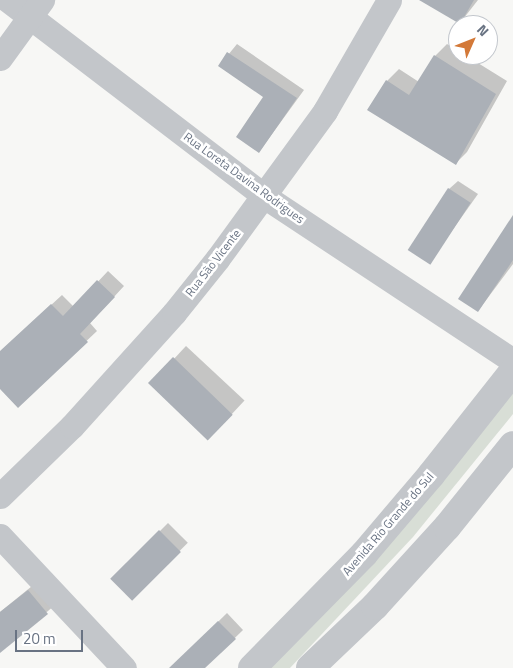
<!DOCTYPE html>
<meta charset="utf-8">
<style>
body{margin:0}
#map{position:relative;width:513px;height:668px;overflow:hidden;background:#f7f7f5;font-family:"Titillium Web",sans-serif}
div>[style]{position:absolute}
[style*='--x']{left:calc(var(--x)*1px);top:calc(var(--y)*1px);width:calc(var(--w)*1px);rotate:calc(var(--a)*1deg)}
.green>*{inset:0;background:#d8ded6}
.shadow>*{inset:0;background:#0003;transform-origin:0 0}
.building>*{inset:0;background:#abb0b7;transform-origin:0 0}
.minor>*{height:25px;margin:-12.5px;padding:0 12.5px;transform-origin:12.5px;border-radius:12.5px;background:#c3c6ca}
.tertiary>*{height:28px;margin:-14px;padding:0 14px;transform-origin:14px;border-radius:14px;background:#c3c6ca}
span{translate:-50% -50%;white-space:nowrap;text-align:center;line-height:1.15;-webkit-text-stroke:5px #fff;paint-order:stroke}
.street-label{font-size:12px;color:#697383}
.north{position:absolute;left:448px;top:15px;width:50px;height:50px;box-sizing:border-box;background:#fff;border:1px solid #c3c7cd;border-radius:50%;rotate:46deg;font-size:14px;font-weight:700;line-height:20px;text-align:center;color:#697383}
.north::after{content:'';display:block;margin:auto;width:18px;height:22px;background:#d37938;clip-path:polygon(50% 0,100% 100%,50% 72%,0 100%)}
.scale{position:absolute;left:15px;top:630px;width:68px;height:22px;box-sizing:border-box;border:2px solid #697383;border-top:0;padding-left:6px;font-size:15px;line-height:18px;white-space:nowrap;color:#697383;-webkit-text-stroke:4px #fff;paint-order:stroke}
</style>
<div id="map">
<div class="green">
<div style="clip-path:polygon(513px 390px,513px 414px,413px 537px,290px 668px,269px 668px)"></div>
</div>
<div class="shadow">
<div style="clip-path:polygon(421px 0,478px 0,460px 23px)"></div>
<div style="clip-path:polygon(237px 44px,304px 90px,259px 152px,265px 97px,219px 66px)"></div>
<div style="clip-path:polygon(447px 44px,458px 51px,458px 55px,465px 55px,507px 81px,467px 152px,455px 164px,387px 81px,399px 69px,419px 82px,435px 56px)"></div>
<div style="clip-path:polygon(458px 181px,478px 194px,429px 263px,449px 189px)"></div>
<div style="clip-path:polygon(513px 217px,513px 264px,478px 311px)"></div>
<div style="clip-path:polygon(108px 271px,124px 286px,90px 323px,97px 331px,18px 406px,0 387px,0 352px,62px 295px,74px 307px)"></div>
<div style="left:186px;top:346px;width:80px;height:52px;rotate:43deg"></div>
<div style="left:168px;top:523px;width:28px;height:79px;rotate:45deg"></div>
<div style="clip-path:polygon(37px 582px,55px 605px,0 652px,0 612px)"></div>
<div style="clip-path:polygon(227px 613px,243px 630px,204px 668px,185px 668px,178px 661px)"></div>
</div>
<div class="building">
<div style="clip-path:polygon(419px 0,474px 0,460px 24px)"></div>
<div style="clip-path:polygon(227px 52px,297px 98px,259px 153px,236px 137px,263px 97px,218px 66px)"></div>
<div style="clip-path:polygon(434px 55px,496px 94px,456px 165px,367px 110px,386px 80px,409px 95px)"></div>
<div style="left:448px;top:188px;width:27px;height:74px;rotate:33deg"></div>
<div style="clip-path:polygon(513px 215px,513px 260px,478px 312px,458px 299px)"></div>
<div style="clip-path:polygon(97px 280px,115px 297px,80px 334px,88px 342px,18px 408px,0 389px,0 351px,51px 304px,63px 316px)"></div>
<div style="left:173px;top:357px;width:83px;height:36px;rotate:44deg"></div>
<div style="left:159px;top:530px;width:31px;height:69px;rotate:45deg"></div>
<div style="clip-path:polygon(28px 590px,48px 614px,0 653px,0 612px)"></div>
<div style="clip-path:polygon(218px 621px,236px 639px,205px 668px,169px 668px)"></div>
</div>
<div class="minor">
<div style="--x:8;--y:0;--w:322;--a:37.4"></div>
<div style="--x:264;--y:196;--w:299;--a:33.5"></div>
<div style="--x:0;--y:58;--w:72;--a:-54.1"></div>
<div style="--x:0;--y:496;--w:100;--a:-44.2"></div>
<div style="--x:72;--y:426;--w:152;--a:-47.9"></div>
<div style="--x:174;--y:313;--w:70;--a:-51.3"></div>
<div style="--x:218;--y:258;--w:182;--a:-53.9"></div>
<div style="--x:325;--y:111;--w:128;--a:-60"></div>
<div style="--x:0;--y:536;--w:181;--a:46.8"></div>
</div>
<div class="tertiary">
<div style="--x:252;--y:668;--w:160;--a:-45.5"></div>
<div style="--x:364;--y:554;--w:104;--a:-49.7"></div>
<div style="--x:431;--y:475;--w:132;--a:-51.7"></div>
<div style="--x:310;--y:668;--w:90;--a:-43.6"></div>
<div style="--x:375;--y:606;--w:107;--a:-47.7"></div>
<div style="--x:447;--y:527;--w:105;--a:-51.2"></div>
</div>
<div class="street-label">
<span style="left:244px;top:178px;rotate:36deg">Rua Loreta Davina Rodrigues</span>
<span style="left:213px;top:263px;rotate:-52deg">Rua São Vicente</span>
<span style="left:388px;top:524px;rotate:-49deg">Avenida Rio Grande do Sul</span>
</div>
<div class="north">N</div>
<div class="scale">20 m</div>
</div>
